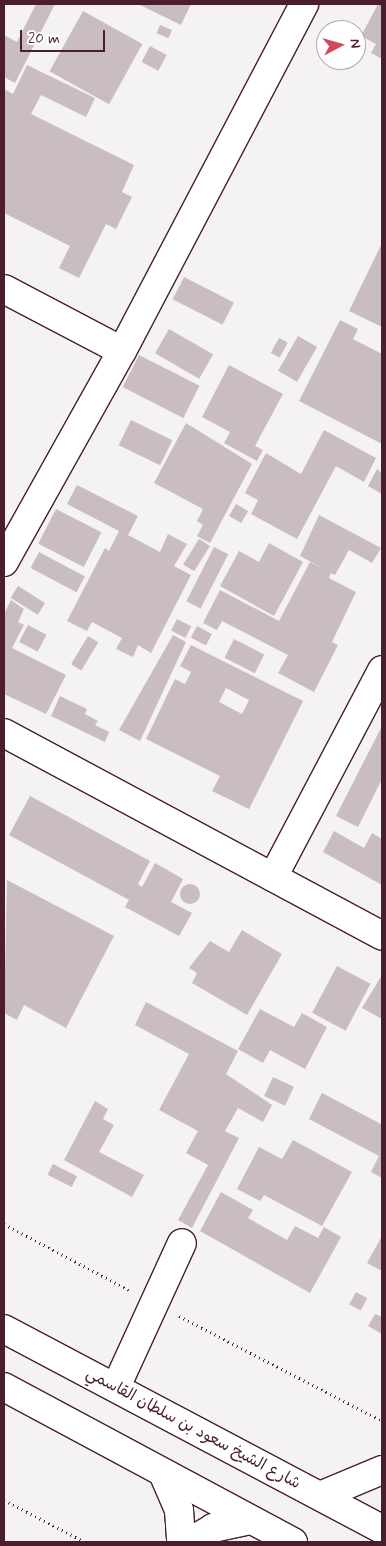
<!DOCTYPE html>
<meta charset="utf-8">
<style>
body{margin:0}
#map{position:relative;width:386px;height:1546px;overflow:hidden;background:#f4f2f2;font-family:Mynerve,"Playpen Sans Arabic",sans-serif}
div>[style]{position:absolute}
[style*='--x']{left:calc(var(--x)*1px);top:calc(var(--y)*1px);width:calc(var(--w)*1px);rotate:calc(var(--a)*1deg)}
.building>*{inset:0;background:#cabdc1;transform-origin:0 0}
.round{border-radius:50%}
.path>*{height:3px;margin-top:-1.5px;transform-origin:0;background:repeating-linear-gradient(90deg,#4a1f2b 0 1px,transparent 0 5px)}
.roads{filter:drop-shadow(1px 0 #4a1f2b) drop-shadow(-1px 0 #4a1f2b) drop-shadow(0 1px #4a1f2b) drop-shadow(0 -1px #4a1f2b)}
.minor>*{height:28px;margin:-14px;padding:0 14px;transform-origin:14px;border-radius:14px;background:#fff}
.secondary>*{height:28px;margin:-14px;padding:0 14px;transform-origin:14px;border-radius:14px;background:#fff}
span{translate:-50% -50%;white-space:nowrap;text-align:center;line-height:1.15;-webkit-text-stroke:4px #fff;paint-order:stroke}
.street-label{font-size:16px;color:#4a1f2b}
.frame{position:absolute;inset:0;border:5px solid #4a1f2b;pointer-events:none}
.north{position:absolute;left:316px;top:20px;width:50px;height:50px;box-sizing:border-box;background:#fff;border:1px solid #b7a5aa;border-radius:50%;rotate:84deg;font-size:14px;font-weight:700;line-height:20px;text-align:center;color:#4a1f2b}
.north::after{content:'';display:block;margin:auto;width:18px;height:22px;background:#d1495b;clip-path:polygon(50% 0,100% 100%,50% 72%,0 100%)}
.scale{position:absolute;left:20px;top:30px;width:85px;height:22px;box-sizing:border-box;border:2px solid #4a1f2b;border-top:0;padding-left:6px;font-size:15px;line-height:18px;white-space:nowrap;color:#4a1f2b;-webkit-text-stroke:4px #fff;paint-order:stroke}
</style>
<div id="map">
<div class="building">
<div style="clip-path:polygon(36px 4px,55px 4px,15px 83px,4px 77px,4px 35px,17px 42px)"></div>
<div style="clip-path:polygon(138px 4px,191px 4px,181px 25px)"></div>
<div style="clip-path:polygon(378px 4px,382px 4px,382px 59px,371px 53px,376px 44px,361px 36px)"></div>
<div style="left:83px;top:11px;width:68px;height:69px;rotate:29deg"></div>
<div style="left:160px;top:25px;width:13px;height:9px;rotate:23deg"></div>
<div style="left:150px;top:46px;width:19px;height:18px;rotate:28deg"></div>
<div style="clip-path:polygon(27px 65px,95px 98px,86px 117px,41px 95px,31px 114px,134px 165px,122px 192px,132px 197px,116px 229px,106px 224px,79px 278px,59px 268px,70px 246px,4px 213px,4px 89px,13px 94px)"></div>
<div style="clip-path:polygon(382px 243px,382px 327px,349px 311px)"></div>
<div style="left:184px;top:277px;width:56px;height:25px;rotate:27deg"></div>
<div style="clip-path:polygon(340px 320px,358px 329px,353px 339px,382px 354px,382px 444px,299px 401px)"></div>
<div style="left:169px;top:329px;width:51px;height:28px;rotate:30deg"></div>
<div style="left:298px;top:336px;width:22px;height:40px;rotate:30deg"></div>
<div style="left:279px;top:338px;width:10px;height:17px;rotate:29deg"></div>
<div style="left:139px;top:355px;width:68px;height:36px;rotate:27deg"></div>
<div style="clip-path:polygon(229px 365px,283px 394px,255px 446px,263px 450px,257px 461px,224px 443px,230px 432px,202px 417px)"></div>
<div style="left:131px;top:420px;width:46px;height:28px;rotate:26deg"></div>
<div style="clip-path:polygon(186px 423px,252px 464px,210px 543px,197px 536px,203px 525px,197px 521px,203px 509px,154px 483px)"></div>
<div style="clip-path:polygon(324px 430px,376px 458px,364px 482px,336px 466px,297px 539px,251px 514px,258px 500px,245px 493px,266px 453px,301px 474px)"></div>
<div style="clip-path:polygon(377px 469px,382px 473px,382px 494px,368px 486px)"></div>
<div style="clip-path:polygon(77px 485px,138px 516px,128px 535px,160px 552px,168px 534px,187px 544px,174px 566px,191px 575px,151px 653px,138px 645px,133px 657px,116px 649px,122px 638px,92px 622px,87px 631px,67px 621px,105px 548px,109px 551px,119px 531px,67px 504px)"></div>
<div style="left:236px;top:504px;width:14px;height:14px;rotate:30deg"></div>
<div style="left:56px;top:509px;width:51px;height:39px;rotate:27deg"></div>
<div style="clip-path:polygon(319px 515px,381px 548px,372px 563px,349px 550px,335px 575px,331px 573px,329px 578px,356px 592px,332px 642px,338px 645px,314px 692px,278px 673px,288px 655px,222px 621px,217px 630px,203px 623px,220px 590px,279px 621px,310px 562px,328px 571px,300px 556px)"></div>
<div style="left:199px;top:539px;width:13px;height:30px;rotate:32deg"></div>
<div style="clip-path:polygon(269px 543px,303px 562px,274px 616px,220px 586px,239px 551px,259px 562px)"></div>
<div style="left:214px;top:547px;width:16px;height:61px;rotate:27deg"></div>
<div style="left:39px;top:552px;width:52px;height:18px;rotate:28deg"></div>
<div style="left:18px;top:586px;width:32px;height:14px;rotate:32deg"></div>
<div style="clip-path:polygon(11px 600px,24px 609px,18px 622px,24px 625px,12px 648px,66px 675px,46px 714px,4px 694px,4px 614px)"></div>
<div style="left:177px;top:619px;width:16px;height:13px;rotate:27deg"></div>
<div style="left:28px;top:625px;width:21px;height:19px;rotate:28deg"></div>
<div style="left:197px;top:626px;width:17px;height:13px;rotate:28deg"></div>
<div style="clip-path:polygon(173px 635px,186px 642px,140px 741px,119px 730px)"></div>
<div style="left:88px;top:636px;width:12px;height:33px;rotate:31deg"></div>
<div style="left:234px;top:639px;width:34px;height:21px;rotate:27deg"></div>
<div style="clip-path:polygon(evenodd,191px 645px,303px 701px,249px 809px,212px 791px,220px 776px,146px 739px,175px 679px,185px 684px,191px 672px,180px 666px,191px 645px,226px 688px,249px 700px,242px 714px,219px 702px,226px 688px)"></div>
<div style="clip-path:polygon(60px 696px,87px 709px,85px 714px,98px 721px,95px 725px,109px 732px,105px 742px,51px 716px)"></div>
<div style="clip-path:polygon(382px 726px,382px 779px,358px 827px,336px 816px)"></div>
<div style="clip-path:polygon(30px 796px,150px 861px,138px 884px,142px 887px,155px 863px,183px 879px,171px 902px,192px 913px,179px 936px,125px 907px,129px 900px,9px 835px)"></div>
<div style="clip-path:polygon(334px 831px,364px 848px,372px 833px,382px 839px,382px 885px,323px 852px)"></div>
<div style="clip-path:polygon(7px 880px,114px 936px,66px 1028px,24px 1005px,17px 1020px,4px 1013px)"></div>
<div class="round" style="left:180px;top:884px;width:20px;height:20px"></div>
<div style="clip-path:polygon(242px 930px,282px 954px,247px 1015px,192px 983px,197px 973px,189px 968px,210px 941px,229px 952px)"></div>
<div style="left:337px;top:966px;width:38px;height:53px;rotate:28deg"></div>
<div style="clip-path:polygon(380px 978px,382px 979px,382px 1019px,362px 1008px)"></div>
<div style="clip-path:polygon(146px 1002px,238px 1051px,226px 1074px,272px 1105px,263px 1122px,238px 1108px,225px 1131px,239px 1138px,192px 1228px,178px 1220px,208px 1165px,186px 1153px,198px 1131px,159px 1110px,189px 1054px,135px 1025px)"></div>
<div style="clip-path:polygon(260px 1009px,294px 1027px,302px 1013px,327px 1027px,305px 1069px,270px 1050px,263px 1063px,238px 1049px)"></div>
<div style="left:273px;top:1077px;width:23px;height:21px;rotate:25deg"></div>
<div style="clip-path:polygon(322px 1093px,381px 1124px,382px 1178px,371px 1172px,379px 1156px,309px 1119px)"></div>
<div style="clip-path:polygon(95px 1101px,108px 1109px,103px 1119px,114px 1125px,99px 1152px,144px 1175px,132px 1197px,64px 1160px)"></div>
<div style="clip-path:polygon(293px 1140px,352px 1172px,322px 1226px,264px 1195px,260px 1201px,237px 1189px,259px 1147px,282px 1159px)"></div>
<div style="left:53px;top:1164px;width:27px;height:12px;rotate:27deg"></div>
<div style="clip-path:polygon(221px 1192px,253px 1210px,248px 1218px,287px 1240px,295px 1226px,318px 1238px,324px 1227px,341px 1237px,310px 1293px,200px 1231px)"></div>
<div style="clip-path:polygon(382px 1236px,382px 1271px,367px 1263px)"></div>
<div style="left:356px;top:1292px;width:13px;height:14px;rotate:29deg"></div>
<div style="clip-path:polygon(375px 1314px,382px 1317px,382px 1334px,368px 1326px)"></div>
</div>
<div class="path">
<div style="--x:4;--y:1224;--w:141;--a:27.8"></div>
<div style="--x:179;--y:1316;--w:229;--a:27.3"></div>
<div style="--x:4;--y:1500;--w:91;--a:27.4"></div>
</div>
<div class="roads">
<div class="minor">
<div style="--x:4;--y:289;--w:133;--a:27.7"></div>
<div style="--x:4;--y:562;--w:242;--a:-60.8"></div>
<div style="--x:122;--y:351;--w:392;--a:-62.3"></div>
<div style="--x:4;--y:733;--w:429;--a:28.2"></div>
<div style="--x:273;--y:877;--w:234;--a:-62.2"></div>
<div style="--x:116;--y:1387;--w:158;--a:-65.4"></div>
<div style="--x:163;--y:1473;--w:40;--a:66.6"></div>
<div style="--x:179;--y:1510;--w:32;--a:86"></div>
<div style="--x:320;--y:1496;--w:67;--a:-22.8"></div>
<div style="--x:189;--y:1542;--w:28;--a:-30"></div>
<div style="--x:213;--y:1528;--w:38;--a:-12"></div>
</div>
<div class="secondary">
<div style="--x:4;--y:1329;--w:428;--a:27.9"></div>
<div style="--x:4;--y:1387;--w:328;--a:28.2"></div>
</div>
</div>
<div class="street-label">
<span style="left:193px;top:1429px;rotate:28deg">شارع الشيخ سعود بن سلطان القاسمي</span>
</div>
<div class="frame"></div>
<div class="north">N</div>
<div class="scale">20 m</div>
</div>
